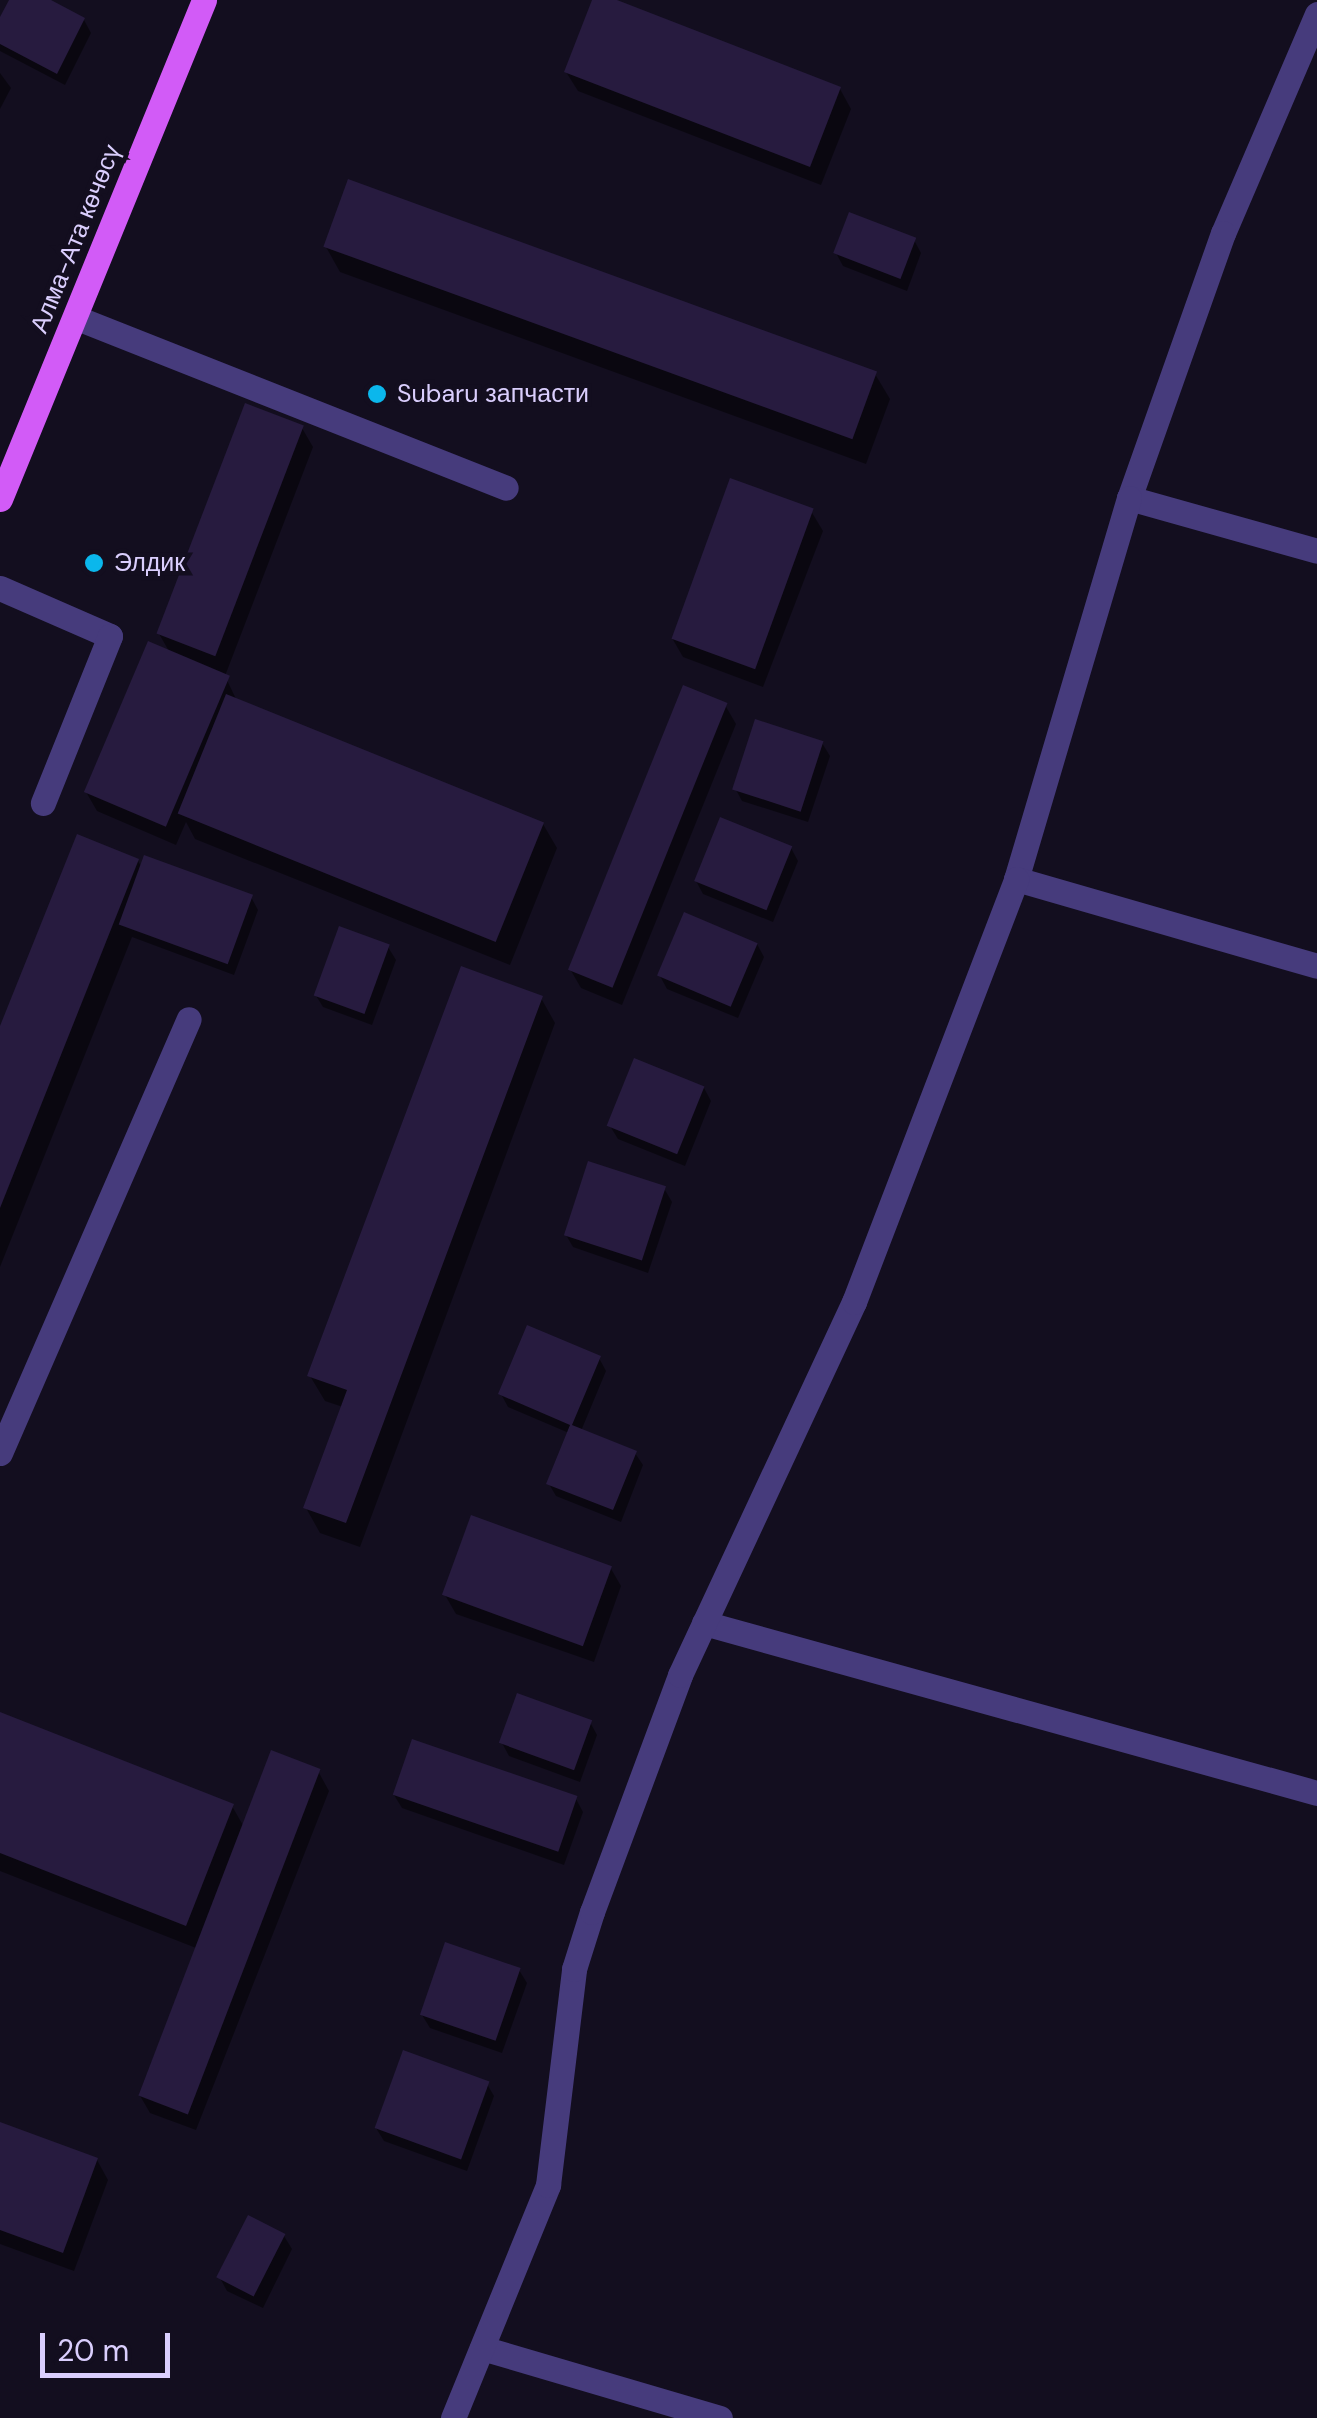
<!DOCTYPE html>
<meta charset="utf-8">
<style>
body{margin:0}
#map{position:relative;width:1317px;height:2418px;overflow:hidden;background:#130e1f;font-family:"DM Sans",sans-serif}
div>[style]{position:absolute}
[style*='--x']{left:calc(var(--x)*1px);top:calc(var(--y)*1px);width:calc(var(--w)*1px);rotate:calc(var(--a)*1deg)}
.shadow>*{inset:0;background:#0007}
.building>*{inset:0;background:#271b3f;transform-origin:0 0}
.minor>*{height:25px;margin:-12.5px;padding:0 12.5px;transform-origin:12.5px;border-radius:12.5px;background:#463b7c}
.major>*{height:25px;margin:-12.5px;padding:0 12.5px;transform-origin:12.5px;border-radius:12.5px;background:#d25bf7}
.dots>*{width:28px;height:28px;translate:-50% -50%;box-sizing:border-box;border:5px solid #130e1f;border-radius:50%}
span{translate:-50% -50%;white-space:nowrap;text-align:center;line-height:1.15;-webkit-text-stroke:9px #130e1f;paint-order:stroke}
.street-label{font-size:25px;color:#dacefd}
.poi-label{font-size:25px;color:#dacefd}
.left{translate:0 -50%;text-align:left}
.scale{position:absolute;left:40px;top:2333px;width:130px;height:45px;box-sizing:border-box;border:5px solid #dacefd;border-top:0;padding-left:12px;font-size:30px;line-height:35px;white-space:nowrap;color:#dacefd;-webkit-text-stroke:8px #130e1f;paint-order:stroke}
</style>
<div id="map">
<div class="shadow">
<div style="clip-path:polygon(11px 0,46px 0,84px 20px,91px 33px,65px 85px,0 51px,0 23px)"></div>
<div style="clip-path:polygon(594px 0,610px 0,840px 89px,851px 109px,821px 185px,578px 91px,566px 72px)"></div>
<div style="clip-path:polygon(0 73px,11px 88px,0 109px)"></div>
<div style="clip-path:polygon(914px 240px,921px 253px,907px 291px,843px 266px,836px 253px)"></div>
<div style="clip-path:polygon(326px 247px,875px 374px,890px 399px,866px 464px,340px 272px)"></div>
<div style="clip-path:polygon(302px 428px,313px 447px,225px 676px,237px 701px,543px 824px,557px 848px,510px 965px,195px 839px,186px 822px,176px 845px,97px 811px,86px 792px,170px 653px,158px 632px)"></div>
<div style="clip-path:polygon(811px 511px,823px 531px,763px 687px,683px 657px,672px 638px)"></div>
<div style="clip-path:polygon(725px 705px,736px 724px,622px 1005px,581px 988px,570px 969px)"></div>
<div style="clip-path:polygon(822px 743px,830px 756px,808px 822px,742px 801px,735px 788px)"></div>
<div style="clip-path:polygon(791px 848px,798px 861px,773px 922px,703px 894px,696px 881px)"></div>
<div style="clip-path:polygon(138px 861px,142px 868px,251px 897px,258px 910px,234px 975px,132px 937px,0 1267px,0 1033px)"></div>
<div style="clip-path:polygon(757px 944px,764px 957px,738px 1018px,667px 989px,660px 976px)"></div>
<div style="clip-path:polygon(388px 947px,396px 960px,372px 1025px,323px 1007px,315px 994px)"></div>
<div style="clip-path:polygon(541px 998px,555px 1023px,360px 1547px,320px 1533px,306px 1508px,343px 1407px,325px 1401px,310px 1376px)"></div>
<div style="clip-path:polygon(704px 1088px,711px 1101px,685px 1166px,618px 1139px,610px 1126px)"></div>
<div style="clip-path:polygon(665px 1190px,672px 1202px,648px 1273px,573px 1247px,566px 1235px)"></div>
<div style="clip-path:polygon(599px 1358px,606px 1371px,581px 1431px,635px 1453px,643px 1465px,621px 1522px,556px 1496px,549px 1484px,569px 1433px,508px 1407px,501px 1394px)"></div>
<div style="clip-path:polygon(610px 1567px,621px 1586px,594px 1662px,456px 1614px,445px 1595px)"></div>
<div style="clip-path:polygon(0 1715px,232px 1806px,244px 1827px,318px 1771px,329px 1791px,196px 2130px,150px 2113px,139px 2094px,196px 1948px,0 1871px)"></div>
<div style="clip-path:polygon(590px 1722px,597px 1735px,580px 1782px,509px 1756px,502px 1743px)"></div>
<div style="clip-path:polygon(394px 1795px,576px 1799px,583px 1812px,564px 1865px,402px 1808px)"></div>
<div style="clip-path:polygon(519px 1970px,527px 1983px,502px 2053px,430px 2028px,422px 2015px)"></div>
<div style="clip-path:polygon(487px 2084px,494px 2096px,467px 2171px,384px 2141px,376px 2128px)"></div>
<div style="clip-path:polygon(0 2125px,97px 2160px,108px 2180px,74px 2271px,0 2244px)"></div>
<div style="clip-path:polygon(284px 2236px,292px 2249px,263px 2308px,227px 2291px,220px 2278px)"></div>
</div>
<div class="building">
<div style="clip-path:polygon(9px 0,51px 0,85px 18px,57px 74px,0 44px,0 17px)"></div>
<div style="clip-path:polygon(592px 0,617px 0,841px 87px,810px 167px,564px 72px)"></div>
<div style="left:348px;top:179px;width:563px;height:72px;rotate:20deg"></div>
<div style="left:849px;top:212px;width:72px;height:44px;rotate:21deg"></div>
<div style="left:245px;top:403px;width:63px;height:247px;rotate:21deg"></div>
<div style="left:730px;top:478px;width:89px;height:171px;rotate:20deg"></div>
<div style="left:148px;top:641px;width:89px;height:164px;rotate:23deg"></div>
<div style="left:683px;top:685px;width:48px;height:307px;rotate:22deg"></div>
<div style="left:226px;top:694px;width:343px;height:129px;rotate:22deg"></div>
<div style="left:755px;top:719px;width:72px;height:74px;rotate:18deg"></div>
<div style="left:720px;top:817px;width:78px;height:69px;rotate:22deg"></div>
<div style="clip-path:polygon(77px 834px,139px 859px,0 1208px,0 1026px)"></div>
<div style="left:144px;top:855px;width:116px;height:74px;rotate:20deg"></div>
<div style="left:684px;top:912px;width:80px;height:69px;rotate:23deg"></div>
<div style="left:339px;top:926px;width:54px;height:74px;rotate:20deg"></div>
<div style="clip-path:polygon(461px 966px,543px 996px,346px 1523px,303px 1508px,347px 1390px,307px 1376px)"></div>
<div style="left:634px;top:1058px;width:76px;height:73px;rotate:22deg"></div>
<div style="left:588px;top:1161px;width:82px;height:78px;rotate:18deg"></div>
<div style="clip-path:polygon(527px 1325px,601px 1356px,572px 1425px,637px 1451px,613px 1510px,546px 1484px,570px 1425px,498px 1394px)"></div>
<div style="left:471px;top:1515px;width:150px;height:85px;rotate:20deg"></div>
<div style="left:517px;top:1693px;width:80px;height:53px;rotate:20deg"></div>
<div style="clip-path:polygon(0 1712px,234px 1804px,186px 1926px,0 1853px)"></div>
<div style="left:412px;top:1739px;width:175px;height:59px;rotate:19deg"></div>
<div style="left:271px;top:1750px;width:53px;height:370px;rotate:21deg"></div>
<div style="left:445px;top:1942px;width:80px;height:77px;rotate:19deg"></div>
<div style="left:403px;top:2050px;width:92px;height:83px;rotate:20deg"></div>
<div style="clip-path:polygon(0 2122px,98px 2158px,63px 2253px,0 2230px)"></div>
<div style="left:248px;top:2215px;width:42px;height:70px;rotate:27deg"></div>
</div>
<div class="minor">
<div style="--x:1317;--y:14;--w:238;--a:113.2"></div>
<div style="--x:1223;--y:233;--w:281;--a:109.5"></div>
<div style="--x:1129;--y:498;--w:195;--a:15.7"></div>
<div style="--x:77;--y:318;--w:461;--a:21.6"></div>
<div style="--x:1129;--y:498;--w:397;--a:106.5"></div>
<div style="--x:1016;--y:879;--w:313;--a:16.1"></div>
<div style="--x:0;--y:588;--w:120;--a:23.6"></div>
<div style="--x:110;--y:636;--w:180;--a:111.9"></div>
<div style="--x:0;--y:1453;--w:473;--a:-66.5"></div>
<div style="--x:704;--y:1623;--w:636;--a:15.5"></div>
<div style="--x:482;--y:2348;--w:248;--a:16.4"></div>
<div style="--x:453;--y:2418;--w:252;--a:-67.8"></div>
<div style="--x:548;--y:2185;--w:218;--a:-83.1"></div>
<div style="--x:574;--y:1969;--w:60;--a:-72.5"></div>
<div style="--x:592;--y:1912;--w:253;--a:-69.6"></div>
<div style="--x:680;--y:1675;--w:412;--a:-65"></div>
<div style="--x:854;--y:1302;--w:453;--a:-69"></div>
</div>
<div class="major">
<div style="--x:0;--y:499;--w:539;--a:-67.76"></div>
</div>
<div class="dots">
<div style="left:377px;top:394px;background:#0bb7ec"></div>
<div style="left:94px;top:563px;background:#0bb7ec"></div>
</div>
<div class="street-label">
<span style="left:76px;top:239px;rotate:-68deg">Алма-Ата көчөсү</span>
</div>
<div class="poi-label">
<span class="left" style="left:397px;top:394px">Subaru запчасти</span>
<span class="left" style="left:114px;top:563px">Элдик</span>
</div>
<div class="scale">20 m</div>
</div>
